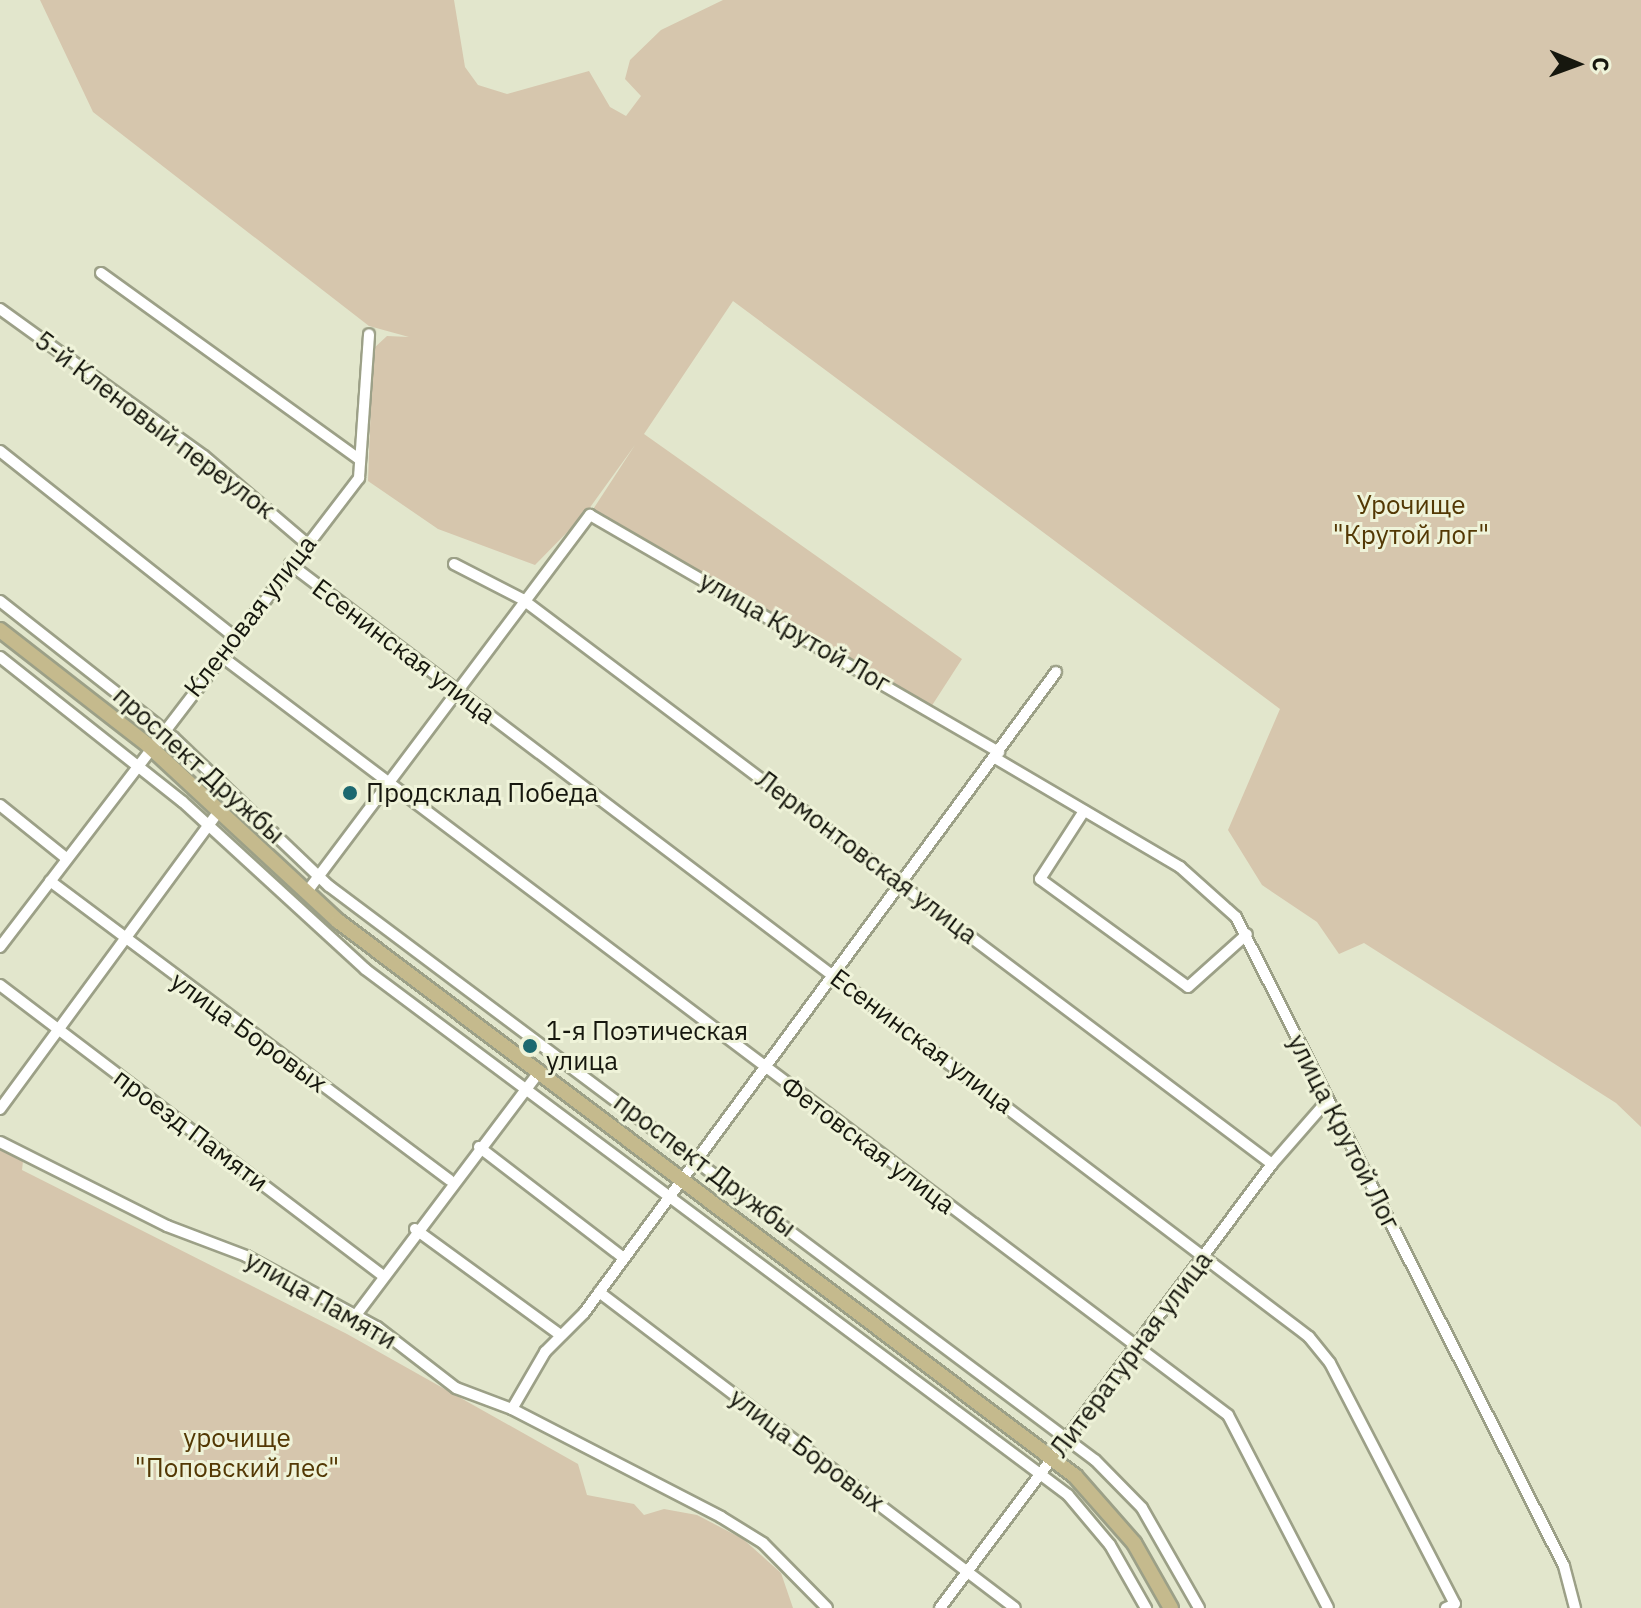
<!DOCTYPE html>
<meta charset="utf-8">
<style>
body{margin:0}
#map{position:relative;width:1641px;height:1608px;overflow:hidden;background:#e2e6cc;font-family:"IBM Plex Sans",sans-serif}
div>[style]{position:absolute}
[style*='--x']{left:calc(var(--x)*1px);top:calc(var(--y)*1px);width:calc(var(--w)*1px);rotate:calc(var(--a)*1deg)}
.green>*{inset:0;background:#d6c6ad}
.roads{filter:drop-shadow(2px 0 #9ca087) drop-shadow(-2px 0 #9ca087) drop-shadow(0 2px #9ca087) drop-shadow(0 -2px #9ca087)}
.minor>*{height:10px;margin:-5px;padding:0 5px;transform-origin:5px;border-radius:5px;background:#fff}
.major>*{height:14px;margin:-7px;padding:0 7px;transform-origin:7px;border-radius:7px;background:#c5ba8d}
.dots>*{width:22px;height:22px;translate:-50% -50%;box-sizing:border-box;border:4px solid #eff3d9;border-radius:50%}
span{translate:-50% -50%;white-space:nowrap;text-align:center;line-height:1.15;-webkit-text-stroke:6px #eff3d9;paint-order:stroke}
.street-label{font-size:26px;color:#16170e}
.park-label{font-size:26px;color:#533804}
.poi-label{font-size:26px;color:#16170e}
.left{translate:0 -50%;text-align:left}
.north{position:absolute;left:1537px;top:24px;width:80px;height:80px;-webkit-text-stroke:6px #eff3d9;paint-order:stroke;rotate:91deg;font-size:22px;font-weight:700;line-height:32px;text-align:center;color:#16170e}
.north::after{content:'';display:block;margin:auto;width:28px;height:36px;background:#16170e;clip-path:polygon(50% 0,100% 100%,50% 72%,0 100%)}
</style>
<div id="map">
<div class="green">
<div style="clip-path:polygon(40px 0,454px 0,465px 67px,478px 85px,507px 94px,589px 71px,610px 107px,626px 116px,641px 96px,625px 79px,630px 60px,661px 30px,723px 0,1641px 0,1641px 1127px,1616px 1103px,1364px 943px,1339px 954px,1317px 922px,1262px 885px,1228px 830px,1280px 709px,733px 301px,644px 434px,962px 659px,931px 707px,590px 514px,635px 445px,586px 513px,535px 565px,438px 529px,368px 481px,373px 349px,387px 336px,409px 337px,369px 326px,93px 112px)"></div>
<div style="clip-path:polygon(0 1141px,24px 1153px,22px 1170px,347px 1334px,578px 1464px,587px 1495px,634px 1504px,644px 1515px,664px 1509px,697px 1515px,743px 1539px,781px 1573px,793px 1608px,0 1608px)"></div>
</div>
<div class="roads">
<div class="minor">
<div style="--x:101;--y:273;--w:318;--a:35.8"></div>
<div style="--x:0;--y:309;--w:251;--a:35.8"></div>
<div style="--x:204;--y:456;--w:135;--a:40.5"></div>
<div style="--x:0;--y:451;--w:301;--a:38.4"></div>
<div style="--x:290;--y:564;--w:1279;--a:37.18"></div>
<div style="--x:1309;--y:1337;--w:33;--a:51"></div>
<div style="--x:1330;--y:1363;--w:271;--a:62.6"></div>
<div style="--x:1455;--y:1604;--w:10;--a:156"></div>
<div style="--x:454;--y:564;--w:76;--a:27.2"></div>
<div style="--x:522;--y:599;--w:939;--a:36.99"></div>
<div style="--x:0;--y:601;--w:221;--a:38.2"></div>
<div style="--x:174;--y:738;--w:214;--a:43.7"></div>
<div style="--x:329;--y:886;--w:957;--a:36.85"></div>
<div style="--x:1095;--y:1460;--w:67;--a:45.6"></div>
<div style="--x:1142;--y:1508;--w:115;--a:60.3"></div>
<div style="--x:221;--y:656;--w:1261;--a:37.01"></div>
<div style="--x:1228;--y:1415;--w:217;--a:62.6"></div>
<div style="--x:0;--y:657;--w:233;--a:38.4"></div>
<div style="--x:183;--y:802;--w:247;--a:42.5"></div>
<div style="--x:365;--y:969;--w:878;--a:36.8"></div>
<div style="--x:1068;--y:1495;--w:65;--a:50"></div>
<div style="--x:1110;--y:1545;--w:73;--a:60.3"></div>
<div style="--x:995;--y:758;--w:215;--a:30.5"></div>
<div style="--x:1180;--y:867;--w:75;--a:41.8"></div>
<div style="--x:1236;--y:917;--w:727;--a:63.19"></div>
<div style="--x:1564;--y:1566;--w:43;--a:75.3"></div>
<div style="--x:0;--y:805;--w:85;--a:38.8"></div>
<div style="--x:1084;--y:811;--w:81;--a:122.9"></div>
<div style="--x:1040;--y:879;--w:183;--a:36.1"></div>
<div style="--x:1188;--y:987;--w:79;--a:-41.9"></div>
<div style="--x:50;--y:881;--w:499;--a:36.8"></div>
<div style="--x:306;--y:893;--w:473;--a:-53.1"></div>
<div style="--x:590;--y:515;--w:473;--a:30.1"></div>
<div style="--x:0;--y:947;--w:591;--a:-52.57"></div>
<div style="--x:359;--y:478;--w:144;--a:-86"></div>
<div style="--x:0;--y:985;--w:480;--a:37.2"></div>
<div style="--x:0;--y:1109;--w:368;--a:-53.7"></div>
<div style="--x:0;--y:1142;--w:187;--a:26.7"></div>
<div style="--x:167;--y:1226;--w:85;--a:20.8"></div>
<div style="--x:246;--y:1256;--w:149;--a:28.5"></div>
<div style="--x:377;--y:1327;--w:100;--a:37.7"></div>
<div style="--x:456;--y:1388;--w:60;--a:20.6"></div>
<div style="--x:512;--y:1409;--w:235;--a:27.3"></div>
<div style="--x:721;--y:1517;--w:49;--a:31.8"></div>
<div style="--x:763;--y:1543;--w:91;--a:45.4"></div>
<div style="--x:479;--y:1147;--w:179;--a:37.5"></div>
<div style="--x:415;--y:1229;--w:178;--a:36.1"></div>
<div style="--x:599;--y:1292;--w:522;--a:37.22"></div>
<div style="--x:353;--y:1319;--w:311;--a:-53"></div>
<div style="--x:512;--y:1409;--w:66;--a:-59.9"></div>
<div style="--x:545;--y:1352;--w:55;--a:-45"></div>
<div style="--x:584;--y:1313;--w:796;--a:-53.63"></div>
<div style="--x:940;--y:1608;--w:554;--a:-53.21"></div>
<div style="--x:1272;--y:1164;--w:82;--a:-48.9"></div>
</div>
<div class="major">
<div style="--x:0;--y:630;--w:189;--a:37.9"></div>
<div style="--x:149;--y:746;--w:258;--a:42.8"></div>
<div style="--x:338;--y:921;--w:923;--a:36.98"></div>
<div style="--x:1075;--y:1476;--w:89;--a:48.6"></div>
<div style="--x:1134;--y:1543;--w:75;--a:60.4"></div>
</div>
</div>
<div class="dots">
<div style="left:350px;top:793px;background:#1c6970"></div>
<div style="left:530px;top:1046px;background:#1c6970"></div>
</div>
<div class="street-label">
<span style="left:155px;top:425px;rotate:37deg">5-й Кленовый переулок</span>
<span style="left:250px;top:616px;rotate:-52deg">Кленовая улица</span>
<span style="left:795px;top:632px;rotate:30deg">улица Крутой Лог</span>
<span style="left:404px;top:651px;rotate:37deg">Есенинская улица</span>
<span style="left:199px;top:765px;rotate:42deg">проспект Дружбы</span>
<span style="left:867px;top:857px;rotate:37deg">Лермонтовская улица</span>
<span style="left:249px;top:1032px;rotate:36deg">улица Боровых</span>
<span style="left:922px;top:1041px;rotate:37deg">Есенинская улица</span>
<span style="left:191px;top:1130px;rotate:37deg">проезд Памяти</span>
<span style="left:1344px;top:1132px;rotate:63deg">улица Крутой Лог</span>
<span style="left:868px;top:1145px;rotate:37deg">Фетовская улица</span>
<span style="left:705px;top:1165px;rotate:37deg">проспект Дружбы</span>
<span style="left:321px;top:1300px;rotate:30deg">улица Памяти</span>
<span style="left:1131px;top:1354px;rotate:-53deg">Литературная улица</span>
<span style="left:807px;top:1450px;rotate:37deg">улица Боровых</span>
</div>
<div class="park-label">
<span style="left:1411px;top:520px">Урочище<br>"Крутой лог"</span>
<span style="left:237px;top:1453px">урочище<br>"Поповский лес"</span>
</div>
<div class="poi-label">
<span class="left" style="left:366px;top:793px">Продсклад Победа</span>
<span class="left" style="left:546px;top:1046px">1-я Поэтическая<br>улица</span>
</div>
<div class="north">С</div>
</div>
